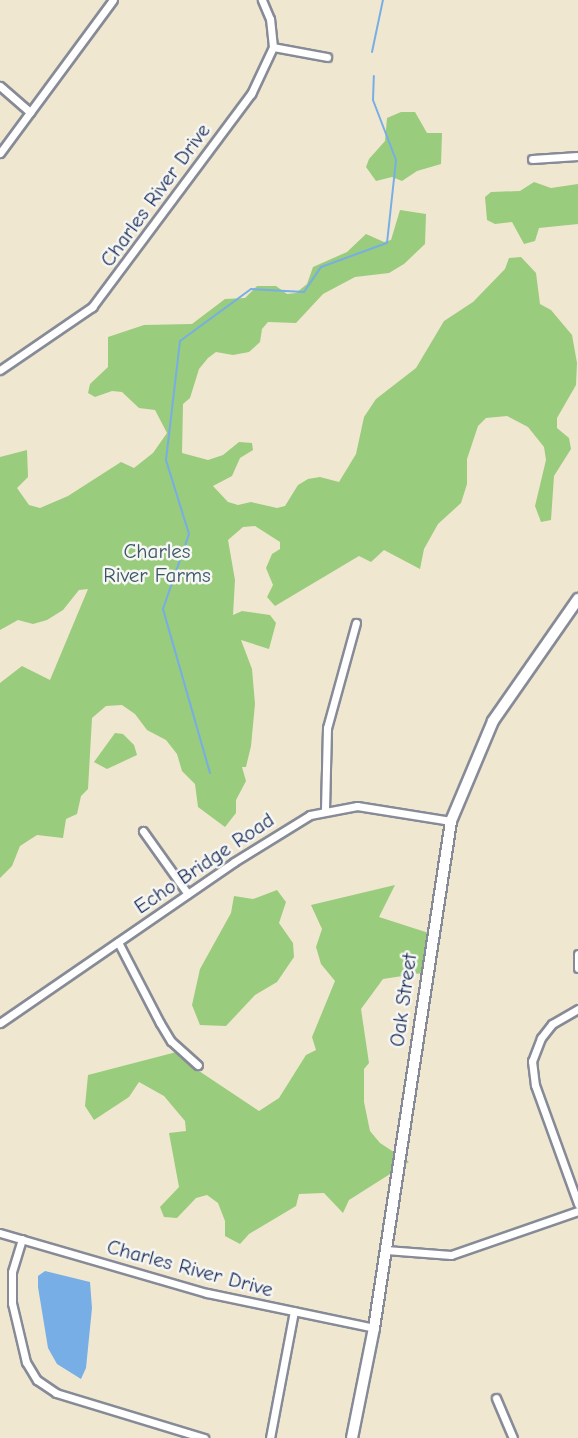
<!DOCTYPE html>
<style>
body{margin:0}
#map{position:relative;width:578px;height:1438px;overflow:hidden;background:#f0e7d0;font-family:"Comic Neue",sans-serif}
div>[style]{position:absolute}
[style*='--x']{left:calc(var(--x)*1px);top:calc(var(--y)*1px);width:calc(var(--w)*1px);rotate:calc(var(--a)*1deg)}
.green>*{inset:0;background:#99cc7c}
.water>*{inset:0;background:#77aee6}
.stream>*{height:2px;margin:-1px;padding:0 1px;transform-origin:1px;border-radius:1px;background:#77aee6}
.roads{filter:drop-shadow(2px 0 #868b97) drop-shadow(-2px 0 #868b97) drop-shadow(0 2px #868b97) drop-shadow(0 -2px #868b97)}
.minor>*{height:7px;margin:-3.5px;padding:0 3.5px;transform-origin:3.5px;border-radius:3.5px;background:#fff}
.secondary>*{height:10px;margin:-5px;padding:0 5px;transform-origin:5px;border-radius:5px;background:#fff}
span{translate:-50% -50%;white-space:nowrap;text-align:center;line-height:1.15;-webkit-text-stroke:5px #f6f6f2;paint-order:stroke}
.street-label{font-size:21px;color:#1b2f5e}
.park-label{font-size:21px;color:#3a5666}
</style>
<div id="map">
<div class="green">
<div style="clip-path:polygon(401px 112px,415px 112px,427px 133px,442px 133px,441px 164px,417px 171px,402px 181px,392px 177px,376px 181px,366px 167px,369px 159px,385px 141px,387px 118px)"></div>
<div style="clip-path:polygon(534px 182px,551px 188px,578px 184px,578px 224px,539px 228px,535px 241px,524px 244px,512px 222px,495px 224px,487px 220px,485px 197px,491px 192px,520px 191px)"></div>
<div style="clip-path:polygon(400px 210px,426px 214px,425px 244px,404px 264px,389px 273px,355px 277px,323px 294px,296px 323px,268px 322px,262px 329px,260px 342px,249px 352px,233px 355px,216px 352px,208px 358px,199px 369px,190px 398px,183px 404px,182px 453px,208px 460px,223px 455px,239px 442px,252px 443px,253px 450px,240px 458px,232px 476px,213px 486px,228px 502px,238px 505px,251px 502px,277px 508px,285px 506px,298px 485px,308px 479px,320px 477px,339px 482px,356px 454px,364px 417px,376px 399px,416px 368px,444px 321px,473px 302px,505px 269px,509px 258px,521px 257px,536px 273px,540px 304px,551px 310px,572px 335px,577px 363px,576px 385px,557px 418px,557px 428px,569px 438px,571px 449px,554px 476px,551px 520px,541px 522px,535px 506px,546px 460px,544px 447px,528px 427px,507px 416px,486px 418px,478px 426px,467px 459px,467px 484px,461px 503px,438px 524px,424px 549px,420px 569px,384px 550px,371px 562px,359px 556px,275px 606px,267px 597px,273px 585px,266px 568px,272px 554px,280px 549px,280px 542px,255px 526px,243px 527px,228px 540px,235px 580px,233px 615px,242px 611px,270px 615px,276px 623px,269px 649px,241px 640px,252px 669px,255px 704px,251px 746px,246px 767px,242px 767px,246px 781px,236px 800px,236px 813px,225px 827px,198px 807px,195px 784px,182px 771px,177px 754px,166px 740px,147px 730px,135px 714px,122px 705px,106px 706px,92px 718px,88px 789px,81px 796px,77px 814px,66px 819px,63px 838px,37px 835px,20px 846px,12px 866px,0 878px,0 683px,22px 666px,50px 680px,88px 589px,79px 590px,63px 610px,47px 620px,33px 624px,18px 620px,0 630px,0 457px,27px 450px,28px 477px,17px 488px,29px 505px,40px 508px,68px 496px,121px 462px,134px 468px,153px 453px,167px 433px,155px 410px,139px 408px,122px 392px,112px 391px,95px 397px,88px 393px,90px 384px,108px 367px,108px 337px,144px 325px,192px 324px,225px 299px,245px 298px,257px 286px,276px 286px,287px 294px,296px 293px,307px 284px,313px 267px,347px 252px,366px 234px,384px 242px,391px 240px)"></div>
<div style="clip-path:polygon(115px 733px,123px 734px,134px 745px,137px 755px,107px 769px,94px 762px)"></div>
<div style="clip-path:polygon(395px 885px,379px 917px,438px 936px,435px 971px,383px 979px,361px 1009px,369px 1063px,364px 1069px,364px 1102px,370px 1131px,380px 1143px,409px 1162px,349px 1200px,343px 1213px,324px 1193px,299px 1194px,296px 1206px,249px 1234px,240px 1244px,225px 1236px,225px 1221px,218px 1203px,207px 1195px,196px 1198px,177px 1218px,164px 1217px,160px 1207px,179px 1187px,169px 1133px,186px 1131px,185px 1121px,164px 1096px,139px 1082px,129px 1097px,94px 1120px,85px 1106px,88px 1075px,188px 1049px,196px 1069px,259px 1111px,279px 1098px,306px 1055px,316px 1050px,312px 1037px,335px 981px,321px 964px,316px 947px,322px 929px,311px 905px)"></div>
<div style="clip-path:polygon(277px 890px,286px 902px,279px 923px,293px 943px,294px 957px,277px 982px,255px 995px,226px 1026px,200px 1025px,192px 1005px,200px 969px,231px 913px,234px 896px,253px 899px)"></div>
</div>
<div class="water">
<div style="clip-path:polygon(45px 1271px,90px 1282px,92px 1308px,86px 1368px,81px 1379px,57px 1364px,48px 1348px,38px 1287px,38px 1276px)"></div>
</div>
<div class="stream">
<div style="--x:372;--y:52;--w:53;--a:-78.1"></div>
<div style="--x:210;--y:773;--w:171;--a:-106"></div>
<div style="--x:163;--y:609;--w:79;--a:-70.9"></div>
<div style="--x:189;--y:534;--w:77;--a:-107.3"></div>
<div style="--x:166;--y:460;--w:120;--a:-83.3"></div>
<div style="--x:180;--y:341;--w:88;--a:-36.2"></div>
<div style="--x:251;--y:289;--w:53;--a:3.2"></div>
<div style="--x:304;--y:292;--w:30;--a:-56"></div>
<div style="--x:321;--y:267;--w:70;--a:-20"></div>
<div style="--x:387;--y:243;--w:83;--a:-83.8"></div>
<div style="--x:396;--y:160;--w:64;--a:-111"></div>
<div style="--x:373;--y:100;--w:24;--a:-88"></div>
</div>
<div class="roads">
<div class="minor">
<div style="--x:273;--y:47;--w:55;--a:10.5"></div>
<div style="--x:0;--y:86;--w:40;--a:41"></div>
<div style="--x:0;--y:153;--w:190;--a:-53.6"></div>
<div style="--x:532;--y:159;--w:46;--a:-3.7"></div>
<div style="--x:0;--y:370;--w:112;--a:-34.4"></div>
<div style="--x:92;--y:307;--w:266;--a:-53.3"></div>
<div style="--x:251;--y:94;--w:52;--a:-64.9"></div>
<div style="--x:273;--y:47;--w:28;--a:-96"></div>
<div style="--x:270;--y:19;--w:21;--a:-113"></div>
<div style="--x:325;--y:810;--w:82;--a:-88.6"></div>
<div style="--x:327;--y:728;--w:109;--a:-74.6"></div>
<div style="--x:143;--y:831;--w:77;--a:54.5"></div>
<div style="--x:118;--y:942;--w:91;--a:62.6"></div>
<div style="--x:160;--y:1023;--w:21;--a:59"></div>
<div style="--x:171;--y:1041;--w:36;--a:42"></div>
<div style="--x:578;--y:954;--w:14;--a:90"></div>
<div style="--x:578;--y:1009;--w:30;--a:150"></div>
<div style="--x:552;--y:1024;--w:18;--a:128"></div>
<div style="--x:541;--y:1038;--w:25;--a:111"></div>
<div style="--x:532;--y:1061;--w:24;--a:83"></div>
<div style="--x:535;--y:1085;--w:127;--a:70.1"></div>
<div style="--x:0;--y:1023;--w:284;--a:-34.5"></div>
<div style="--x:234;--y:862;--w:89;--a:-31.7"></div>
<div style="--x:310;--y:815;--w:48;--a:-10.8"></div>
<div style="--x:357;--y:806;--w:95;--a:9.1"></div>
<div style="--x:0;--y:1233;--w:216;--a:16.2"></div>
<div style="--x:207;--y:1293;--w:171;--a:11.8"></div>
<div style="--x:22;--y:1239;--w:34;--a:107"></div>
<div style="--x:12;--y:1272;--w:31;--a:90"></div>
<div style="--x:12;--y:1303;--w:61;--a:76.7"></div>
<div style="--x:26;--y:1362;--w:21;--a:59"></div>
<div style="--x:37;--y:1380;--w:23;--a:34"></div>
<div style="--x:56;--y:1393;--w:155;--a:16.9"></div>
<div style="--x:386;--y:1250;--w:65;--a:4.4"></div>
<div style="--x:451;--y:1255;--w:134;--a:-19.1"></div>
<div style="--x:496;--y:1398;--w:43;--a:67"></div>
<div style="--x:270;--y:1438;--w:129;--a:-79.3"></div>
</div>
<div class="secondary">
<div style="--x:352;--y:1438;--w:112;--a:-78.7"></div>
<div style="--x:374;--y:1328;--w:513;--a:-81.36"></div>
<div style="--x:451;--y:821;--w:108;--a:-67.2"></div>
<div style="--x:493;--y:721;--w:149;--a:-55.1"></div>
</div>
</div>
<div class="street-label">
<span style="left:155px;top:195px;rotate:-54deg">Charles River Drive</span>
<span style="left:204px;top:863px;rotate:-34deg">Echo Bridge Road</span>
<span style="left:403px;top:1000px;rotate:-82deg">Oak Street</span>
<span style="left:190px;top:1268px;rotate:15deg">Charles River Drive</span>
</div>
<div class="park-label">
<span style="left:157px;top:563px">Charles<br>River Farms</span>
</div>
</div>
